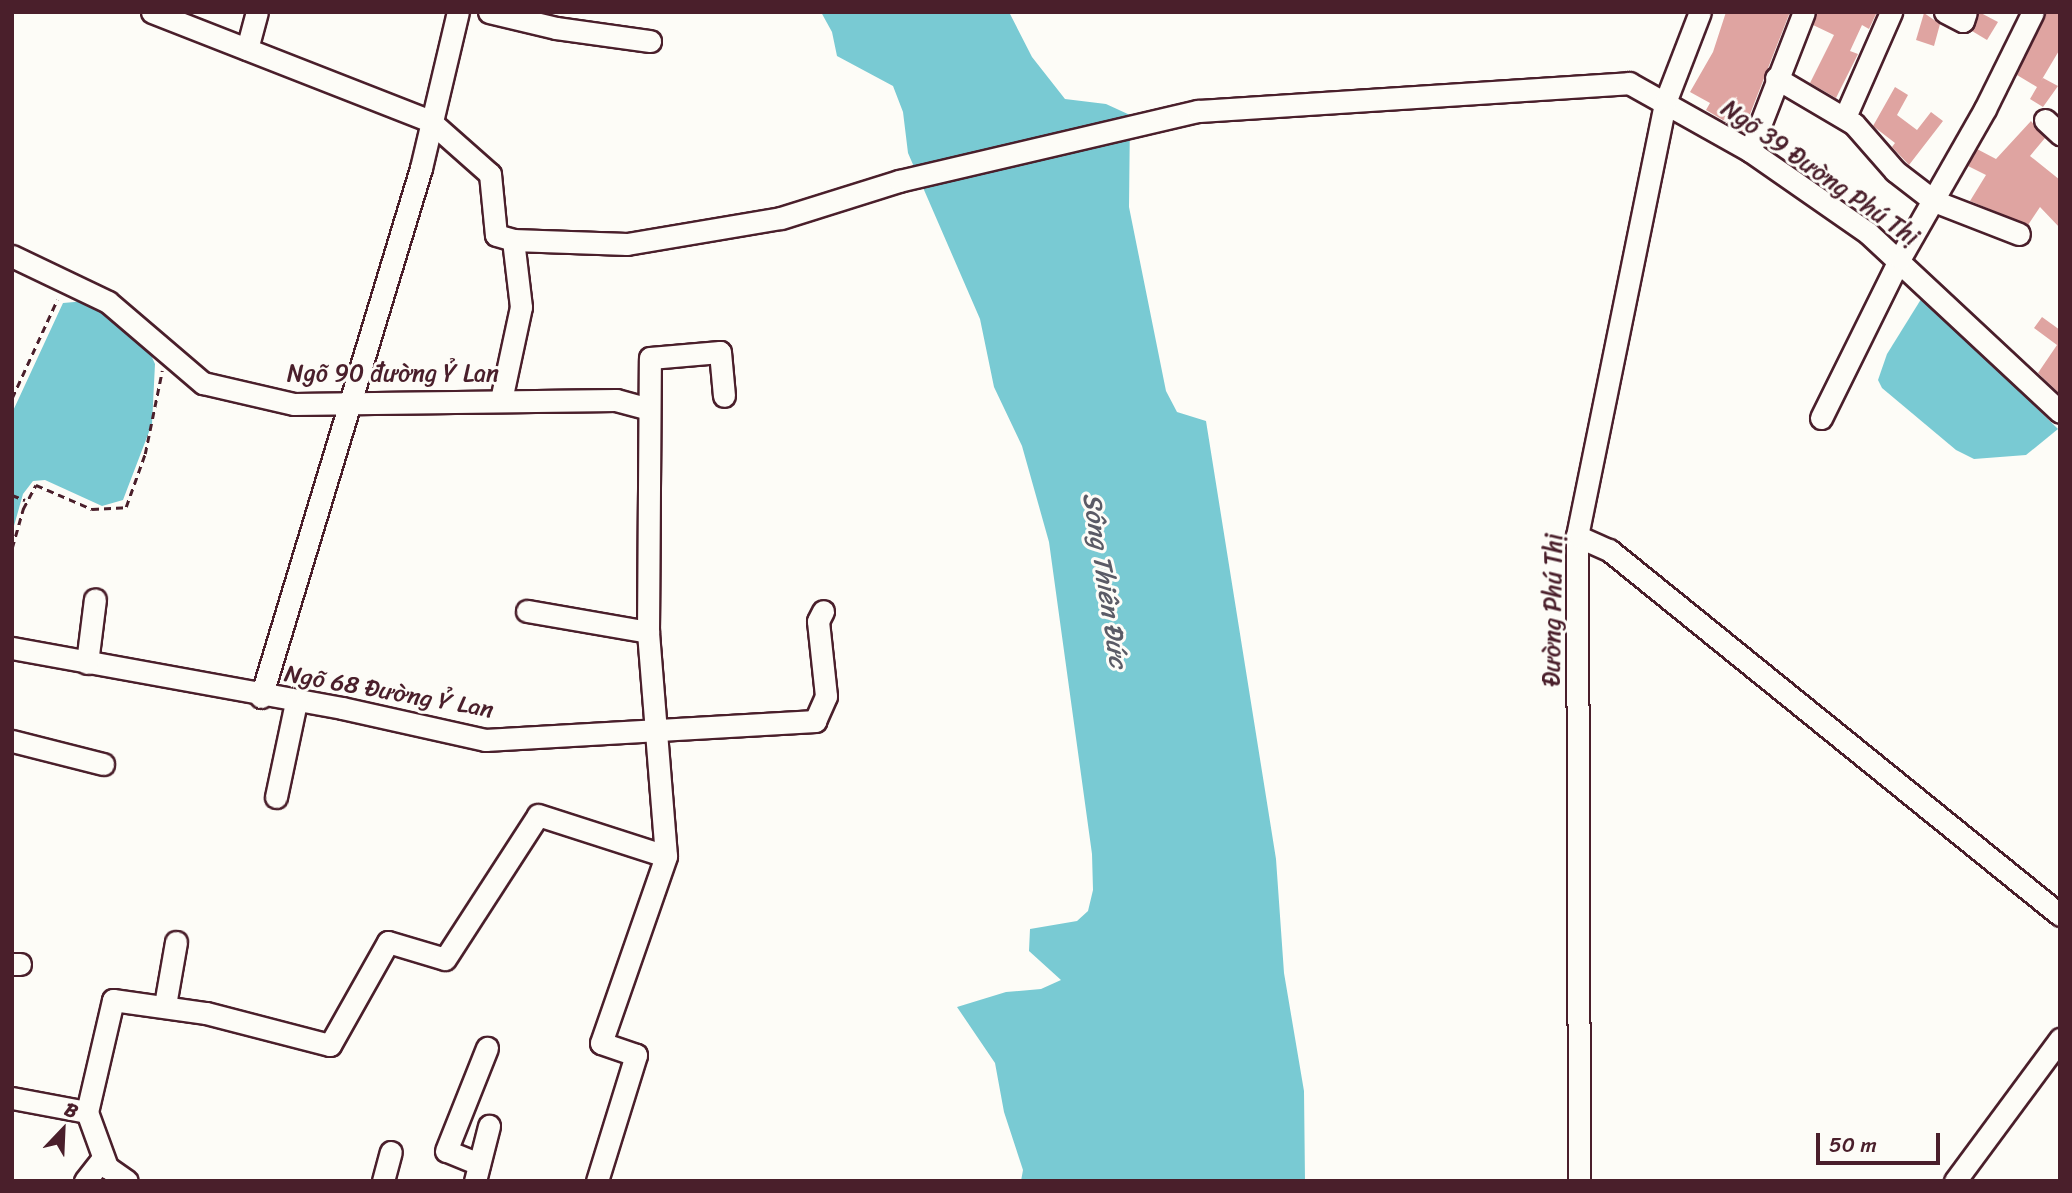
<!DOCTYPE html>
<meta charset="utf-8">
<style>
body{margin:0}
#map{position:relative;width:2072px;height:1193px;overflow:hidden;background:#fdfcf7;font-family:Sriracha,sans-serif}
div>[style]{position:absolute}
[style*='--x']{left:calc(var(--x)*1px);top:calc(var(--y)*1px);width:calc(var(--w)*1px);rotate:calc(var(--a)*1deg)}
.water>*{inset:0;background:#79cad3}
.building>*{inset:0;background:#dfa4a1}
.path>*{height:2.5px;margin-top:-1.25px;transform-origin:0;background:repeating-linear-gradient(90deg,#4a1f2b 0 7px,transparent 0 12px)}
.roads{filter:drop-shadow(2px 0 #4a1f2b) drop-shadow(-2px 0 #4a1f2b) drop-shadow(0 2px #4a1f2b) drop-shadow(0 -2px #4a1f2b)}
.minor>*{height:21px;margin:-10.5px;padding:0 10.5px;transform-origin:10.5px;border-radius:10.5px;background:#fdfcf7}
span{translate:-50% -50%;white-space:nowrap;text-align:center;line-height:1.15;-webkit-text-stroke:6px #fdfcf7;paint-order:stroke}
.street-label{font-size:24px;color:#4a1f2b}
.water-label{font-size:26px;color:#5a5b66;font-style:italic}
.frame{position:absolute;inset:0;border:14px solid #4a1f2b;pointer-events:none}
.north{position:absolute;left:28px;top:1095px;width:70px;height:70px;-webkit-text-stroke:5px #fdfcf7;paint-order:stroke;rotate:23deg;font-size:19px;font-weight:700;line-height:28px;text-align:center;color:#4a1f2b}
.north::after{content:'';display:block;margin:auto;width:24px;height:32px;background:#4a1f2b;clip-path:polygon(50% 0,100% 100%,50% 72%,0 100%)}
.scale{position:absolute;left:1816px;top:1133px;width:124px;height:32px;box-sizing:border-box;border:4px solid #4a1f2b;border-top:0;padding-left:9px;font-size:21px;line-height:24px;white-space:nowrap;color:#4a1f2b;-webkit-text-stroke:5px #fdfcf7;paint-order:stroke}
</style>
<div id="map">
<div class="water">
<div style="clip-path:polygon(821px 12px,1009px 12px,1032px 57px,1065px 99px,1106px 104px,1130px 115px,1129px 207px,1166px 391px,1177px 412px,1206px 421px,1276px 859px,1284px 973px,1304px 1091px,1305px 1181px,1021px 1181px,1023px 1170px,1004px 1112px,995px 1063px,957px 1007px,1006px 992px,1041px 989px,1061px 980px,1029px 951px,1030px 929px,1077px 921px,1088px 911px,1093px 890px,1092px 854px,1049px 542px,1022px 446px,994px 387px,980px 319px,908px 153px,903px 112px,893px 86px,837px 56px,832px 32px)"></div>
<div style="clip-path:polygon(1923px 296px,2058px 429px,2026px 455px,1974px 459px,1956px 450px,1882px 388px,1878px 380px,1887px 354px)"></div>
<div style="clip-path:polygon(86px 301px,110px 314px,151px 355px,155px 364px,152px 424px,123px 500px,102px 506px,45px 480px,33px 481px,23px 494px,12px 533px,12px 413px,63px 303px)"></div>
</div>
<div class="building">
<div style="clip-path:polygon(1726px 12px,1790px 12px,1743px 132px,1706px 110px,1710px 103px,1690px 92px,1713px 52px)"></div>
<div style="clip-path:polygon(1817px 12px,1877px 12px,1869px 29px,1862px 25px,1850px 51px,1858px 54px,1836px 98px,1810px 83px,1834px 35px,1813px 25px)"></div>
<div style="clip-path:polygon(1979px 12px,1998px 22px,1987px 40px,1972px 31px)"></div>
<div style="clip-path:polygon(2046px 12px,2060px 12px,2060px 49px,2041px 81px,2043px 78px,2058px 86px,2043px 107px,2030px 99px,2037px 87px,2017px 75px)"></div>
<div style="clip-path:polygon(1924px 13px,1940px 24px,1934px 46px,1916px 40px)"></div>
<div style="clip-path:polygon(1895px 87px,1908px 95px,1897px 115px,1917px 130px,1931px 112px,1943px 121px,1909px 165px,1892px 147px,1895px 143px,1873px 126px)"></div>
<div style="clip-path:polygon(2031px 121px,2045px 138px,2030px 156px,2060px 180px,2060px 228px,2040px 207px,2028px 225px,1970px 201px,1986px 175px,1968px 166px,1977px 149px,1996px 159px)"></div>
<div style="clip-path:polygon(2042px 317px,2060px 330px,2060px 394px,2038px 373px,2057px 345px,2034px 328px)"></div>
</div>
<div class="path">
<div style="--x:12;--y:398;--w:108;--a:-65.3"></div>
<div style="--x:12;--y:495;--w:14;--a:21"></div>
<div style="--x:12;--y:548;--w:41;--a:-74.2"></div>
<div style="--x:23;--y:509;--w:27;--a:-62"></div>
<div style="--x:36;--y:485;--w:61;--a:23.2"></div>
<div style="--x:92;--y:509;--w:34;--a:-3"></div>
<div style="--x:126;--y:507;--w:56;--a:-70.3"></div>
<div style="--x:145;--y:454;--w:85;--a:-78.4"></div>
</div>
<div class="roads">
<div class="minor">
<div style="--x:152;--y:12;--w:299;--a:21.4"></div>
<div style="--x:430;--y:121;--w:80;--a:41.5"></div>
<div style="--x:490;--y:174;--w:61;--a:84.4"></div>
<div style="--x:496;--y:235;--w:18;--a:16"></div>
<div style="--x:513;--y:240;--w:114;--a:2"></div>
<div style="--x:627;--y:244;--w:156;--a:-9.6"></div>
<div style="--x:781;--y:218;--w:124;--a:-17.4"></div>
<div style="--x:899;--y:181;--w:307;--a:-13.2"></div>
<div style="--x:1198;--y:111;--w:432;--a:-3.7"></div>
<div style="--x:1629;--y:83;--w:139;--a:29.3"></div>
<div style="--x:1750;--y:151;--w:144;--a:34.8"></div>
<div style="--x:1868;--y:233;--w:262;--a:43"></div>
<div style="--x:489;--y:12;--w:69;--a:13.4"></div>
<div style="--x:556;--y:28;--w:95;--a:7.9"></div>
<div style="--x:1945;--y:12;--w:20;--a:27"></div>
<div style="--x:1963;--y:21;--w:9;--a:-72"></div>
<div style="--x:247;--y:49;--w:38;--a:-75"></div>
<div style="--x:1776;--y:78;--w:91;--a:30.5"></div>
<div style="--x:1854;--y:124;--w:62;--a:48.9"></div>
<div style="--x:1895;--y:171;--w:49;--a:37.6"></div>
<div style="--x:1934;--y:201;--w:91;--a:21.2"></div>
<div style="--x:1845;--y:117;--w:115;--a:-66.3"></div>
<div style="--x:2045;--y:120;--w:21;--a:43"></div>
<div style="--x:1750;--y:151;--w:149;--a:-68.8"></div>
<div style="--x:12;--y:256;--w:106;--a:25.6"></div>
<div style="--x:108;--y:302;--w:125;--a:40.5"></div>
<div style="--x:203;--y:383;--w:93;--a:13"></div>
<div style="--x:294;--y:404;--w:322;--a:-0.7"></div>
<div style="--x:616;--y:400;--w:31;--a:15"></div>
<div style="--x:501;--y:400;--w:95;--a:-77.9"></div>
<div style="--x:521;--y:307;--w:67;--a:-96.8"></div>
<div style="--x:1821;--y:418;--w:178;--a:-63.7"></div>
<div style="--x:1900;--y:258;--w:172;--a:-60.3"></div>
<div style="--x:1985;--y:109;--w:108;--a:-63.7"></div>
<div style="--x:1577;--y:536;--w:35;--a:24"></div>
<div style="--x:1609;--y:550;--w:580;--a:38.98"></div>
<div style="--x:527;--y:611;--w:123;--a:9.8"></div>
<div style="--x:12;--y:648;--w:335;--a:10.3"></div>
<div style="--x:342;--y:708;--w:147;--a:12.6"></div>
<div style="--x:485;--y:740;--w:331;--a:-3.3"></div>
<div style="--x:815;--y:721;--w:27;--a:-66"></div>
<div style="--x:826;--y:696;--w:75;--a:-96.1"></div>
<div style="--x:818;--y:621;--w:11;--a:-63"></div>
<div style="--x:87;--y:663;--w:64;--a:-82.9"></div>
<div style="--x:261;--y:697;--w:553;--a:-73.17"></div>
<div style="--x:421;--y:168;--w:160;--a:-76.7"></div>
<div style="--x:12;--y:741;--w:94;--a:14.2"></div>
<div style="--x:276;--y:797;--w:97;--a:-78.1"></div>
<div style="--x:12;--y:964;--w:8;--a:0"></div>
<div style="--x:165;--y:1005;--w:64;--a:-80.1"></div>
<div style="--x:12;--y:1098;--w:76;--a:10.6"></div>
<div style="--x:87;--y:1112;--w:59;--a:70"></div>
<div style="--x:107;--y:1167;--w:24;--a:35"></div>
<div style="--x:87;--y:1112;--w:115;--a:-76.9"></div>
<div style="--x:113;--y:1000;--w:94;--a:8"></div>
<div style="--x:206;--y:1013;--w:128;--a:14.5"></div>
<div style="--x:330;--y:1045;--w:118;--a:-60.6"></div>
<div style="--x:388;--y:942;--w:59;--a:16.6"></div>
<div style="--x:445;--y:959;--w:171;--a:-57.1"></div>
<div style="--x:538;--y:815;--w:134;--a:17.8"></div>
<div style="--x:479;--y:1164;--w:35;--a:-158"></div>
<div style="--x:446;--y:1151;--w:111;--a:-68.3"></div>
<div style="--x:85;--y:1181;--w:28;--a:-52"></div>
<div style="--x:383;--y:1181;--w:30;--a:-75"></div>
<div style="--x:475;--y:1181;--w:57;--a:-75.7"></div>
<div style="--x:597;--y:1181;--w:132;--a:-72.8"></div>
<div style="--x:636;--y:1055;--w:37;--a:-161"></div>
<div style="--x:601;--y:1043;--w:198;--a:-70.8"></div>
<div style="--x:666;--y:856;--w:225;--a:-94.6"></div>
<div style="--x:648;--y:632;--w:274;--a:-89.6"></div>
<div style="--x:650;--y:358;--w:70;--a:-4.9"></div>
<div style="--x:720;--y:352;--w:44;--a:84.8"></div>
<div style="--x:1579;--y:1181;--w:645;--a:-90.18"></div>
<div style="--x:1577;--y:536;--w:445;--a:-78.5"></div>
<div style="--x:1666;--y:100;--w:94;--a:-68.9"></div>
<div style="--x:1955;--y:1181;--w:177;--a:-53.5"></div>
</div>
</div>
<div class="street-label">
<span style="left:1820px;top:173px;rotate:35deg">Ngõ 39 Đường Phú Thị</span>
<span style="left:393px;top:374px">Ngõ 90 đường Ỷ Lan</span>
<span style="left:1553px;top:610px;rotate:-89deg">Đường Phú Thị</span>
<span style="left:389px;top:692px;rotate:10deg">Ngõ 68 Đường Ỷ Lan</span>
</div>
<div class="water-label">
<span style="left:1105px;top:580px;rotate:81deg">Sông Thiên Đức</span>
</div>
<div class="frame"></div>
<div class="north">B</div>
<div class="scale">50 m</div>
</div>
